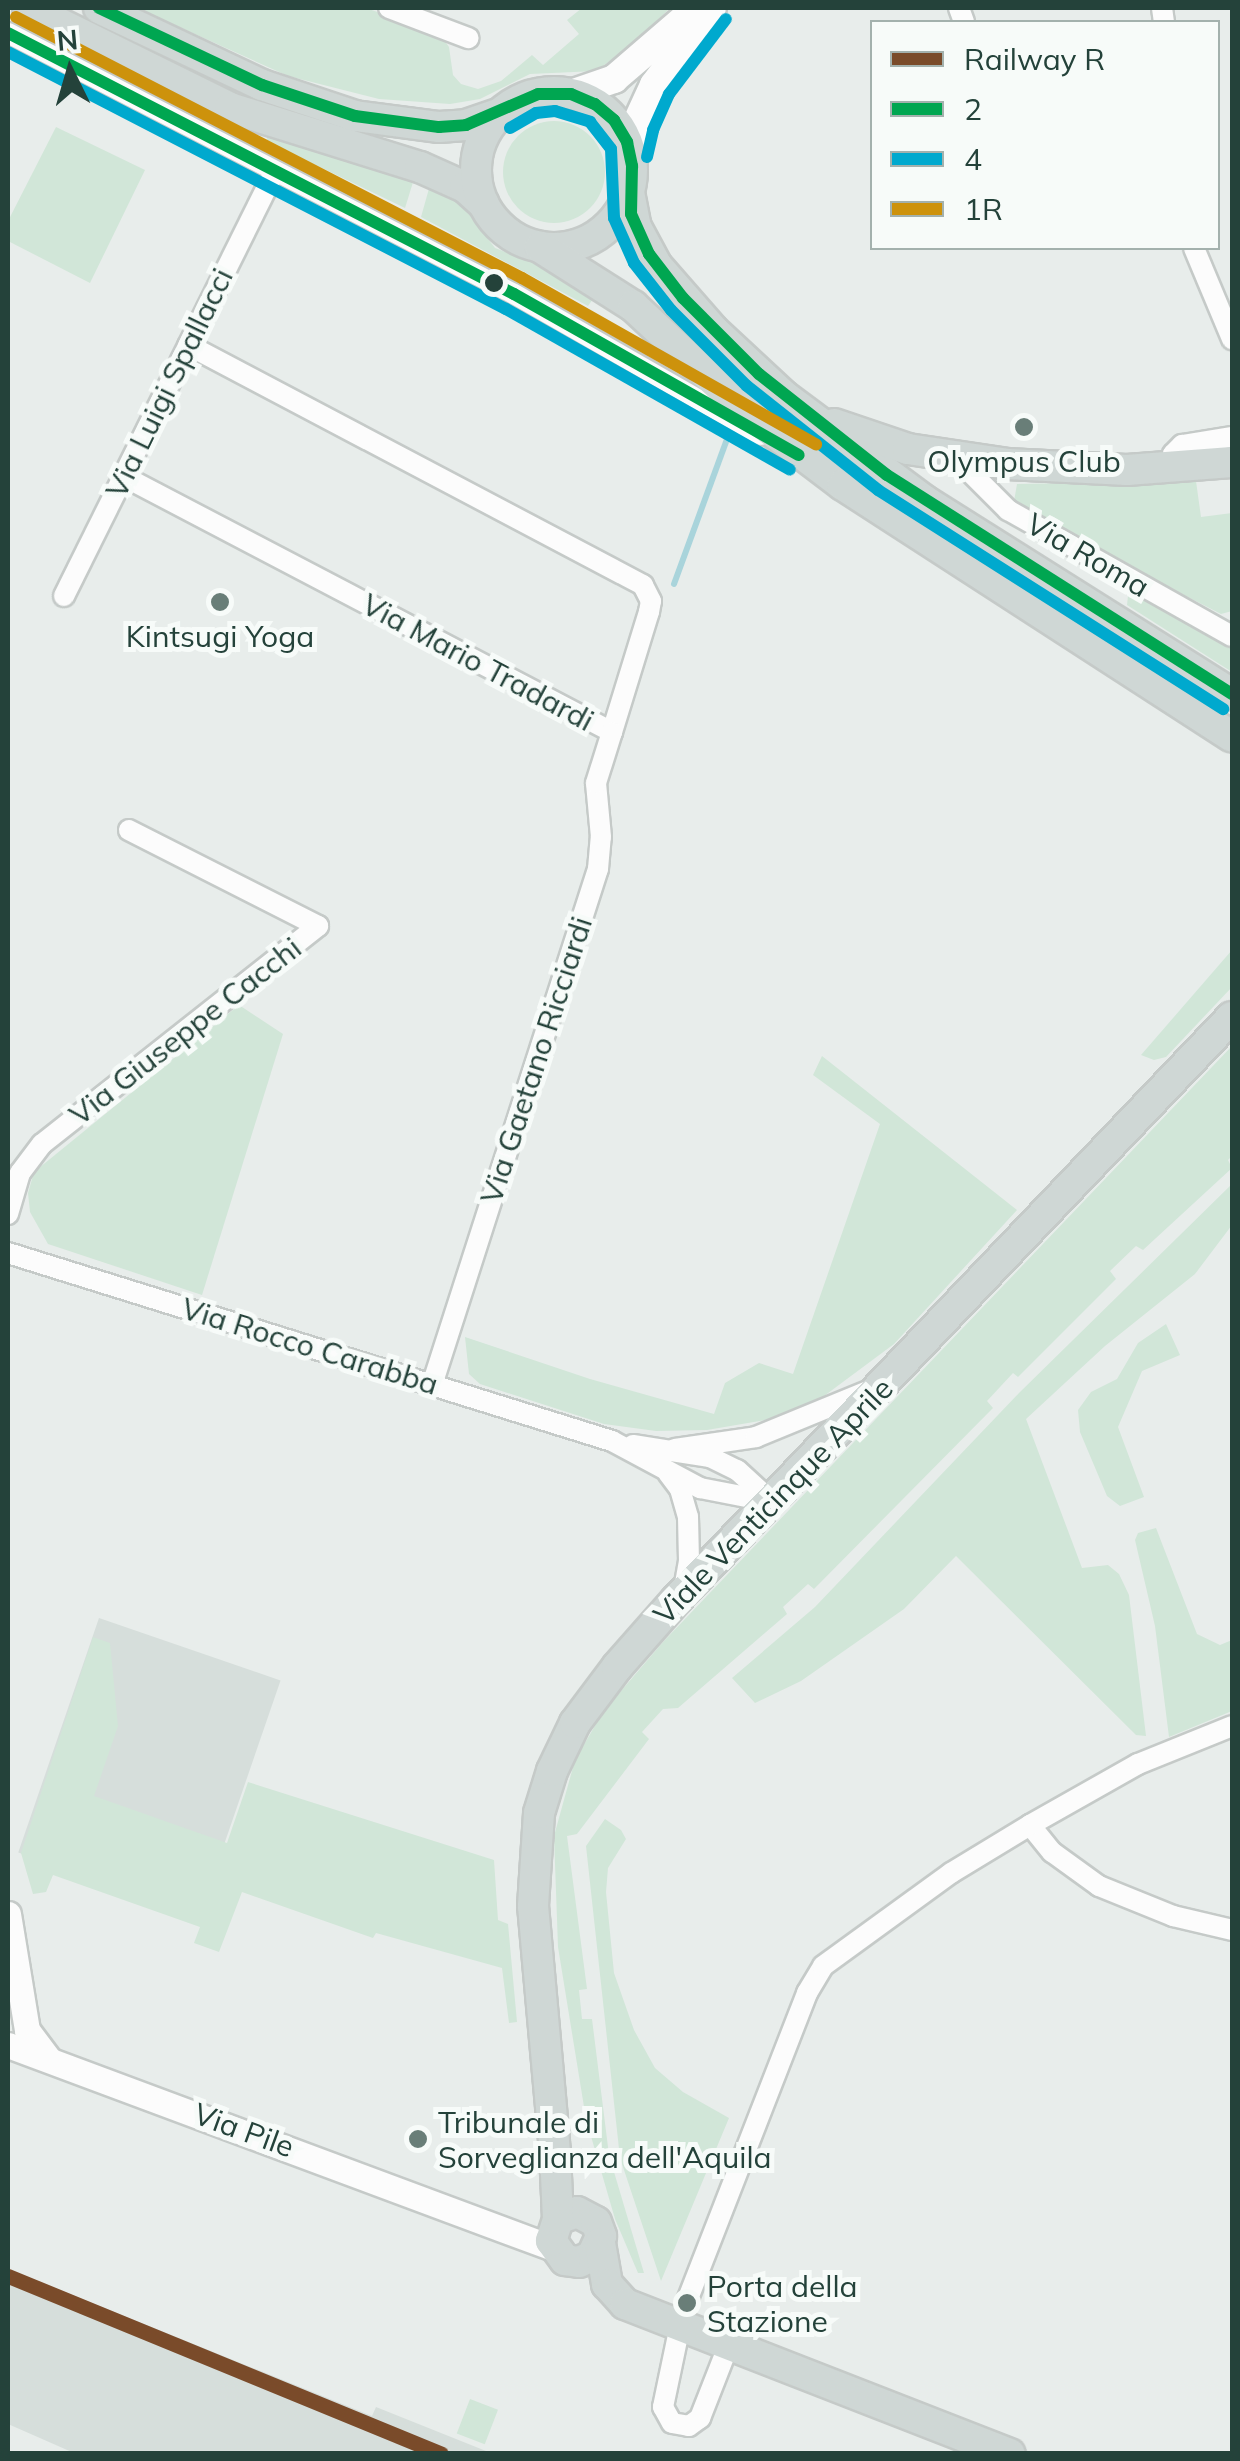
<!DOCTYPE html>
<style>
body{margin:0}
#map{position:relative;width:1240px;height:2461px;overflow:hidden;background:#e8edeb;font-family:Mulish,sans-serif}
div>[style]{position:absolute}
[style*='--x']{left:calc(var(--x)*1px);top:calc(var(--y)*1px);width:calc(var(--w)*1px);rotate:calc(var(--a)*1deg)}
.built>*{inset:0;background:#d6dedb;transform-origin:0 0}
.green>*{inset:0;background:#d1e6d8;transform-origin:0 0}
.round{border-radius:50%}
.stream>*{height:6px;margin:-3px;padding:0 3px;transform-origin:3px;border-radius:3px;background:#a9d4db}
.roads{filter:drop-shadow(2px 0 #c5cac8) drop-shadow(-2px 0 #c5cac8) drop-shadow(0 2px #c5cac8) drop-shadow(0 -2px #c5cac8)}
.minor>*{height:20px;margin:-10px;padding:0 10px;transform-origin:10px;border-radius:10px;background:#fcfcfc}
.tertiary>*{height:25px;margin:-12.5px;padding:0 12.5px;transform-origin:12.5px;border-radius:12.5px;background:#fcfcfc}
.secondary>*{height:28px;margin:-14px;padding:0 14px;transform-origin:14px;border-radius:14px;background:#fcfcfc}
.primary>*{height:30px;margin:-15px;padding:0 15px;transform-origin:15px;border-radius:15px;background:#cfd7d5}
.primary>.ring{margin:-15px;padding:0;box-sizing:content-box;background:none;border:30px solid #cfd7d5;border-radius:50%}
.bus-1>*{height:12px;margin:-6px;padding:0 6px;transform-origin:6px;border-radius:6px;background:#00a651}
.bus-2>*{height:12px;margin:-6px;padding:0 6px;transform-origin:6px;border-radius:6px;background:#00a9ce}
.bus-3>*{height:12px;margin:-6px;padding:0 6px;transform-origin:6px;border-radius:6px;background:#cd920c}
.rail-1>*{height:15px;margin:-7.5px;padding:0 7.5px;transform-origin:7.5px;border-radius:7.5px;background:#7a4b2a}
.dots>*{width:28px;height:28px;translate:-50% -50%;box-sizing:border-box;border:5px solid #f7fbf9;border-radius:50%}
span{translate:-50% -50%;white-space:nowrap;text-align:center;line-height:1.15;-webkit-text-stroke:10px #f7fbf9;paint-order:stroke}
.street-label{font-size:30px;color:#24423a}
.poi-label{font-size:30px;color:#24423a}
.left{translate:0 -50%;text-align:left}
.frame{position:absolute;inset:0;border:10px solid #24423a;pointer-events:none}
.legend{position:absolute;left:870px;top:20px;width:350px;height:230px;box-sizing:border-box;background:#f7fbf9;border:2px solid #a3b1ad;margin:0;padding:12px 18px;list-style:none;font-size:30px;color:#24423a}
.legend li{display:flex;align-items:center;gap:20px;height:50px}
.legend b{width:50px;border:2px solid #a3b1ad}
.north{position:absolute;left:20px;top:20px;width:100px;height:100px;-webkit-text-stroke:8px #f7fbf9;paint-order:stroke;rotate:355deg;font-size:28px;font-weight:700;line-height:40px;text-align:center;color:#24423a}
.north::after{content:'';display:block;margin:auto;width:35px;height:45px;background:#24423a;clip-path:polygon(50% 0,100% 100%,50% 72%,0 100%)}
</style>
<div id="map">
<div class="built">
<div style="left:99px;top:1618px;width:192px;height:248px;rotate:19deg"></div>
<div style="clip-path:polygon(8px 2269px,372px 2416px,376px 2407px,491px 2453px,74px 2453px,8px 2424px)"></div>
</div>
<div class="green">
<div style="clip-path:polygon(137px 8px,366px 8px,440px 34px,449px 47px,453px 75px,461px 84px,478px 89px,501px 81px,532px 55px,543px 65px,579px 34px,567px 20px,582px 8px,670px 8px,633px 44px,596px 71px,530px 74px,480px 99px,450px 104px,379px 99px,288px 76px)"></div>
<div class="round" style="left:503px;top:121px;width:102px;height:102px"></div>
<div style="clip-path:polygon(56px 127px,145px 170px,90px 283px,8px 241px,8px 221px)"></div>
<div style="clip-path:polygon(268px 136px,414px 179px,405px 208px,266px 141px)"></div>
<div style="clip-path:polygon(430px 185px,460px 202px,495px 248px,542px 266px,595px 296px,588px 306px,421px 217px)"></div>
<div style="clip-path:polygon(1196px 481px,1201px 517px,1232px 513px,1232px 611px,1221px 614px,1013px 507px,1017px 484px)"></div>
<div style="clip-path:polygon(1128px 596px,1136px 596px,1232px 649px,1232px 672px,1127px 605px)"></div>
<div style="clip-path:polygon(1232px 950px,1232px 987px,1166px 1057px,1154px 1060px,1141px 1055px)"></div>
<div style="clip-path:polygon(239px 1005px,283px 1034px,202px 1295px,48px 1244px,30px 1212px,28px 1193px,34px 1172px)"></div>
<div style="clip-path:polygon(1232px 1046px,1232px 1156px,1228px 1160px,1232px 1168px,1143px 1250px,1136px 1246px,1110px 1271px,1116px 1279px,1018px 1377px,1013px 1373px,987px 1401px,993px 1408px,814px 1589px,808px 1584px,783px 1607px,787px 1614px,678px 1708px,663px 1709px,642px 1732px,649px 1739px,577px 1834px,567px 1836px,587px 1989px,579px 1990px,582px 2019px,592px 2019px,609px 2155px,644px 2273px,638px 2273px,615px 2219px,586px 2119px,558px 1947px,554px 1836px,575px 1760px,603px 1712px,663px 1642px)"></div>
<div style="clip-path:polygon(822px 1056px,1017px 1210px,894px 1344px,816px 1402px,771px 1419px,707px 1430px,656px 1431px,604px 1424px,480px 1384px,469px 1374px,465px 1337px,590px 1379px,714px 1414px,725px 1383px,759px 1363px,793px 1374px,880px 1124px,813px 1075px)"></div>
<div style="clip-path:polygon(1232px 1184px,1232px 1225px,1195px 1274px,1105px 1346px,1026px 1419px,1082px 1568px,1108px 1565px,1119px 1574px,1129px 1595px,1146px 1736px,1136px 1735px,956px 1556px,904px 1609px,801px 1681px,755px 1703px,732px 1678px,815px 1607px,1019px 1393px)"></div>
<div style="clip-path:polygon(1166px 1324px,1180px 1355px,1142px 1371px,1118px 1427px,1144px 1497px,1120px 1506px,1107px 1496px,1080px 1432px,1078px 1410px,1091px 1392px,1117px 1379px,1138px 1343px)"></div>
<div style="clip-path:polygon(1156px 1528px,1197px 1634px,1220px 1645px,1232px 1640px,1232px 1711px,1169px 1737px,1155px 1626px,1135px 1540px,1138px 1533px)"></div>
<div style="clip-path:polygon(93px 1637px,110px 1643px,118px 1726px,94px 1796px,227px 1843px,248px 1782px,494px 1860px,498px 1920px,508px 1924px,517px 2022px,509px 2023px,502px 1968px,376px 1933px,373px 1938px,242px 1892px,219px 1952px,194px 1943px,200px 1927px,53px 1875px,46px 1892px,33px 1894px,21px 1853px)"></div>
<div style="clip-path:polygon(605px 1819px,621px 1830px,626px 1839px,608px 1868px,606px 1892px,614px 1973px,634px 2030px,655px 2068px,683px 2092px,729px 2118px,661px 2281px,620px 2158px,586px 1846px)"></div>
<div style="left:470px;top:2399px;width:30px;height:37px;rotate:21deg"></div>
</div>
<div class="stream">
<div style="--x:674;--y:584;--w:160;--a:-69.9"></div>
</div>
<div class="roads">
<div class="minor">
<div style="--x:389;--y:8;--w:85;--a:20.8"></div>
<div style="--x:959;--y:8;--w:15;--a:70"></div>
<div style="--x:1162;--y:8;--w:14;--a:82"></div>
<div style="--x:8;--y:33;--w:569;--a:27.29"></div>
<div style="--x:514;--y:294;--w:284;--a:29.8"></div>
<div style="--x:1194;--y:248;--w:99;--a:67.3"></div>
<div style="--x:956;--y:458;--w:74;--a:45"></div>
<div style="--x:1008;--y:510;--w:257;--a:29.4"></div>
<div style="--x:1172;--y:469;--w:15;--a:-86"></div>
<div style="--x:1173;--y:454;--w:13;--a:-45"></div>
<div style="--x:1182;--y:445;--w:51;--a:-9.1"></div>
<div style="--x:123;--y:476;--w:552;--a:27.63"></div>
<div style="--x:612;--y:732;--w:126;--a:-72.9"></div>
<div style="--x:649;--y:612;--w:11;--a:-80"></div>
<div style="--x:651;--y:601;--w:18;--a:-117"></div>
<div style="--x:643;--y:585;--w:514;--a:-152.19"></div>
<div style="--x:64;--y:596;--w:474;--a:-63.6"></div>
<div style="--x:8;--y:1214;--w:43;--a:-73.7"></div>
<div style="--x:20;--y:1173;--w:36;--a:-53"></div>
<div style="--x:42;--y:1144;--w:352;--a:-38.3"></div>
<div style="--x:318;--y:926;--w:212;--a:-153.1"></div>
<div style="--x:8;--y:1253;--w:633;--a:17.29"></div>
<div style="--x:612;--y:1441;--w:100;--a:28.1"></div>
<div style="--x:700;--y:1488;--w:73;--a:11"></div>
<div style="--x:432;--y:1385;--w:542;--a:-72.17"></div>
<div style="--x:598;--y:869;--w:32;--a:-85"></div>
<div style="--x:601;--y:837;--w:54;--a:-95.3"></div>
<div style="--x:596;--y:783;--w:53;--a:-72.6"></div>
<div style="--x:633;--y:1445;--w:78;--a:8.9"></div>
<div style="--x:710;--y:1457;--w:30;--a:26"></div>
<div style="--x:737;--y:1470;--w:47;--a:42.4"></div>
<div style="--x:675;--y:1449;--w:82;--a:-8.4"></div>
<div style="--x:756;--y:1437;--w:121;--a:-22.3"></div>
<div style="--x:668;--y:1473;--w:20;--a:53"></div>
<div style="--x:680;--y:1489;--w:29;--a:74"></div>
<div style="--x:688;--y:1517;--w:44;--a:88.7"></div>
<div style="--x:689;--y:1561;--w:27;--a:100"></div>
<div style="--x:1030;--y:1825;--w:35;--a:51"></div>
<div style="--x:1052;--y:1852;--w:58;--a:35.9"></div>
<div style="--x:1099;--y:1886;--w:80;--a:22.1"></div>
<div style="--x:1173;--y:1916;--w:61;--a:13.3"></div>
<div style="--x:687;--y:2301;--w:331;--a:-68.7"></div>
<div style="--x:807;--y:1993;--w:31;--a:-59"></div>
<div style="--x:823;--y:1966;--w:158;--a:-36"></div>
<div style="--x:951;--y:1873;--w:92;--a:-31.3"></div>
<div style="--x:1030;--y:1825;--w:124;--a:-29.5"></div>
<div style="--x:1138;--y:1764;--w:101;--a:-22"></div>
<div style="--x:682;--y:2316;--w:93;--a:101.8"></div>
<div style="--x:663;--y:2407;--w:18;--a:61"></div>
<div style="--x:672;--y:2423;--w:17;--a:10"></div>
<div style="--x:689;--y:2426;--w:14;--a:-36"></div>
<div style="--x:700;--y:2418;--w:79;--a:-68.6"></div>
</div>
<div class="tertiary">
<div style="--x:8;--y:1914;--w:118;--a:80.7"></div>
<div style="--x:27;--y:2030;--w:34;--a:53"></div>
<div style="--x:8;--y:2045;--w:582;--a:20.43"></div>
</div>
<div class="secondary">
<div style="--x:571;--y:94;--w:46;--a:-19.2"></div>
<div style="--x:614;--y:79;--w:95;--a:-40.7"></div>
<div style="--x:630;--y:153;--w:30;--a:-78"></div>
<div style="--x:636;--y:124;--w:43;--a:-65.2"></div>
<div style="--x:654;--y:85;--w:96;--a:-53"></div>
</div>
<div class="primary">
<div style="--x:28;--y:8;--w:225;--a:26.3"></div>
<div style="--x:230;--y:108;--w:199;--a:17.3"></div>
<div style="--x:420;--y:167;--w:49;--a:24"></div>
<div style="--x:465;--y:187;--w:25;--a:42"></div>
<div style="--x:99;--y:8;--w:180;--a:25.3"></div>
<div style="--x:262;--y:85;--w:98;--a:18.4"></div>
<div style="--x:355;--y:116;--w:85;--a:7.5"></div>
<div style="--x:439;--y:127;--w:27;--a:-4"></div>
<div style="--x:466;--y:125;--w:37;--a:-19"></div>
<div class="ring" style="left:476px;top:92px;width:126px;height:126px"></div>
<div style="--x:629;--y:192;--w:36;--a:79"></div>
<div style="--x:636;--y:227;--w:44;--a:61.7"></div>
<div style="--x:657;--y:266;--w:85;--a:48.8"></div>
<div style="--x:713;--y:330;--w:97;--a:42.9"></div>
<div style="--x:784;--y:396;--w:176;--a:36.7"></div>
<div style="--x:925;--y:501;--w:363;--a:32.2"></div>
<div style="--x:540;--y:247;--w:110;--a:32.4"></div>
<div style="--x:633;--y:306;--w:157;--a:42.9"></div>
<div style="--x:748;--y:413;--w:119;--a:37.2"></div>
<div style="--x:843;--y:485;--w:463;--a:32.9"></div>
<div style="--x:834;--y:424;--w:78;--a:18.7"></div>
<div style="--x:908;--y:449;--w:100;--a:8.6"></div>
<div style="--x:1007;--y:464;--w:120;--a:2.9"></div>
<div style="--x:1127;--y:470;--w:105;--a:-4.4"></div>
<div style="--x:558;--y:2219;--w:20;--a:-20"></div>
<div style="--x:577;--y:2212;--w:21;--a:28"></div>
<div style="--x:596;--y:2222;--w:15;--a:70"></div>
<div style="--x:601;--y:2236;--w:22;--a:114"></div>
<div style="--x:592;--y:2256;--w:14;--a:155"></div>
<div style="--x:579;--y:2262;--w:14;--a:-172"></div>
<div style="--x:565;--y:2260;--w:24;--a:-126"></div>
<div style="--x:551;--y:2241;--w:23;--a:-72"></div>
<div style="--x:558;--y:2219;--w:67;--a:-92.6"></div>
<div style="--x:555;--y:2152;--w:247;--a:-95.1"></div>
<div style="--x:533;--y:1906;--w:93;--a:-86.3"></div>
<div style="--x:539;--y:1813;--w:44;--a:-72.8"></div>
<div style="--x:552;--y:1771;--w:53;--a:-64.4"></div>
<div style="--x:575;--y:1723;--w:70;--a:-53.1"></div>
<div style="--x:617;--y:1667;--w:91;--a:-48.6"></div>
<div style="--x:677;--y:1599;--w:804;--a:-46.36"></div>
<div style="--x:600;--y:2243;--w:42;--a:80.3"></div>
<div style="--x:607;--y:2284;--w:27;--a:48"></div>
<div style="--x:625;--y:2304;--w:413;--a:21.3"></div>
</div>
</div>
<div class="bus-1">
<div style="--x:99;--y:8;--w:180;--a:25.3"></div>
<div style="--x:262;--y:85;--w:98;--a:18.4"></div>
<div style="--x:355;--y:116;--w:85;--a:7.5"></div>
<div style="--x:439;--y:127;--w:27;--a:-4"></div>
<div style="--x:466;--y:125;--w:78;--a:-23.3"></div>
<div style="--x:538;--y:94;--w:33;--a:0"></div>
<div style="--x:571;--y:94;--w:26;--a:23"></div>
<div style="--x:595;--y:104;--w:25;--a:40"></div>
<div style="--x:614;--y:120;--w:26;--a:59"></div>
<div style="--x:627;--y:142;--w:25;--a:78"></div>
<div style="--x:632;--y:166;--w:48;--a:91.2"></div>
<div style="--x:631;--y:214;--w:44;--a:65.8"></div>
<div style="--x:649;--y:254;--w:56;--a:52.3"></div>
<div style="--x:683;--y:298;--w:107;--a:45"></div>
<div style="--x:759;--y:374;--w:163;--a:38.3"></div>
<div style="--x:887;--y:475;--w:409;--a:32.4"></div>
<div style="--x:8;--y:33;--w:569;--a:27.29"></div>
<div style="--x:514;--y:294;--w:327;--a:29.5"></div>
</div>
<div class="bus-2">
<div style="--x:8;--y:52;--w:560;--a:27.3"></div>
<div style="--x:506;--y:309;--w:326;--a:29.5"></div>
<div style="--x:510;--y:128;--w:30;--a:-30"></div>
<div style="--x:536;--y:113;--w:19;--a:-6"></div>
<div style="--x:555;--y:111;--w:37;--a:17"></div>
<div style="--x:590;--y:122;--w:34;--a:52"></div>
<div style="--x:611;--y:149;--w:69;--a:87.5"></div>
<div style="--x:614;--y:218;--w:49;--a:66"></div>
<div style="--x:634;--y:263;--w:60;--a:51.8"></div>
<div style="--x:671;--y:310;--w:107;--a:45"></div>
<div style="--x:747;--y:386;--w:167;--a:38.4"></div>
<div style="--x:878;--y:490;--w:409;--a:32.4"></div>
<div style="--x:647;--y:157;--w:28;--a:-77"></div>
<div style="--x:653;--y:130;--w:39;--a:-66"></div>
<div style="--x:669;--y:94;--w:94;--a:-52.8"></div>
</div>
<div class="bus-3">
<div style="--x:16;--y:17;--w:569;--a:27.29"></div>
<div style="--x:522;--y:278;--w:338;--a:29.5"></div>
</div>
<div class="rail-1">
<div style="--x:8;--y:2276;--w:468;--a:22.3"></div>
</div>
<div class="dots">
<div style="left:494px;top:283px;background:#24423a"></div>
<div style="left:1024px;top:427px;background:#697e78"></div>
<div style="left:220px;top:602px;background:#697e78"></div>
<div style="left:418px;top:2139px;background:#697e78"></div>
<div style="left:687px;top:2303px;background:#697e78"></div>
</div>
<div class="street-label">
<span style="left:169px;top:383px;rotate:-64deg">Via Luigi Spallacci</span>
<span style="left:1088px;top:555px;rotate:30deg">Via Roma</span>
<span style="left:478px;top:662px;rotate:28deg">Via Mario Tradardi</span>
<span style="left:185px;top:1031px;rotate:-38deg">Via Giuseppe Cacchi</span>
<span style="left:536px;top:1060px;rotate:-72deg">Via Gaetano Ricciardi</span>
<span style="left:310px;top:1346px;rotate:17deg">Via Rocco Carabba</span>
<span style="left:773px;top:1501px;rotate:-46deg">Viale Venticinque Aprile</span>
<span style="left:244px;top:2130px;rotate:20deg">Via Pile</span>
</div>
<div class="poi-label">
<span style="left:1024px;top:461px">Olympus Club</span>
<span style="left:220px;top:636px">Kintsugi Yoga</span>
<span class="left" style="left:438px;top:2139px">Tribunale di<br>Sorveglianza dell'Aquila</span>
<span class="left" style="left:707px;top:2303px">Porta della<br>Stazione</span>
</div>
<div class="frame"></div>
<ul class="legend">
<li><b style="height:12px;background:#7a4b2a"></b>Railway R</li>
<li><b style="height:12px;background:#00a651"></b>2</li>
<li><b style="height:12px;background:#00a9ce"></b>4</li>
<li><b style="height:12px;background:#cd920c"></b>1R</li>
</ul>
<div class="north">N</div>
</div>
